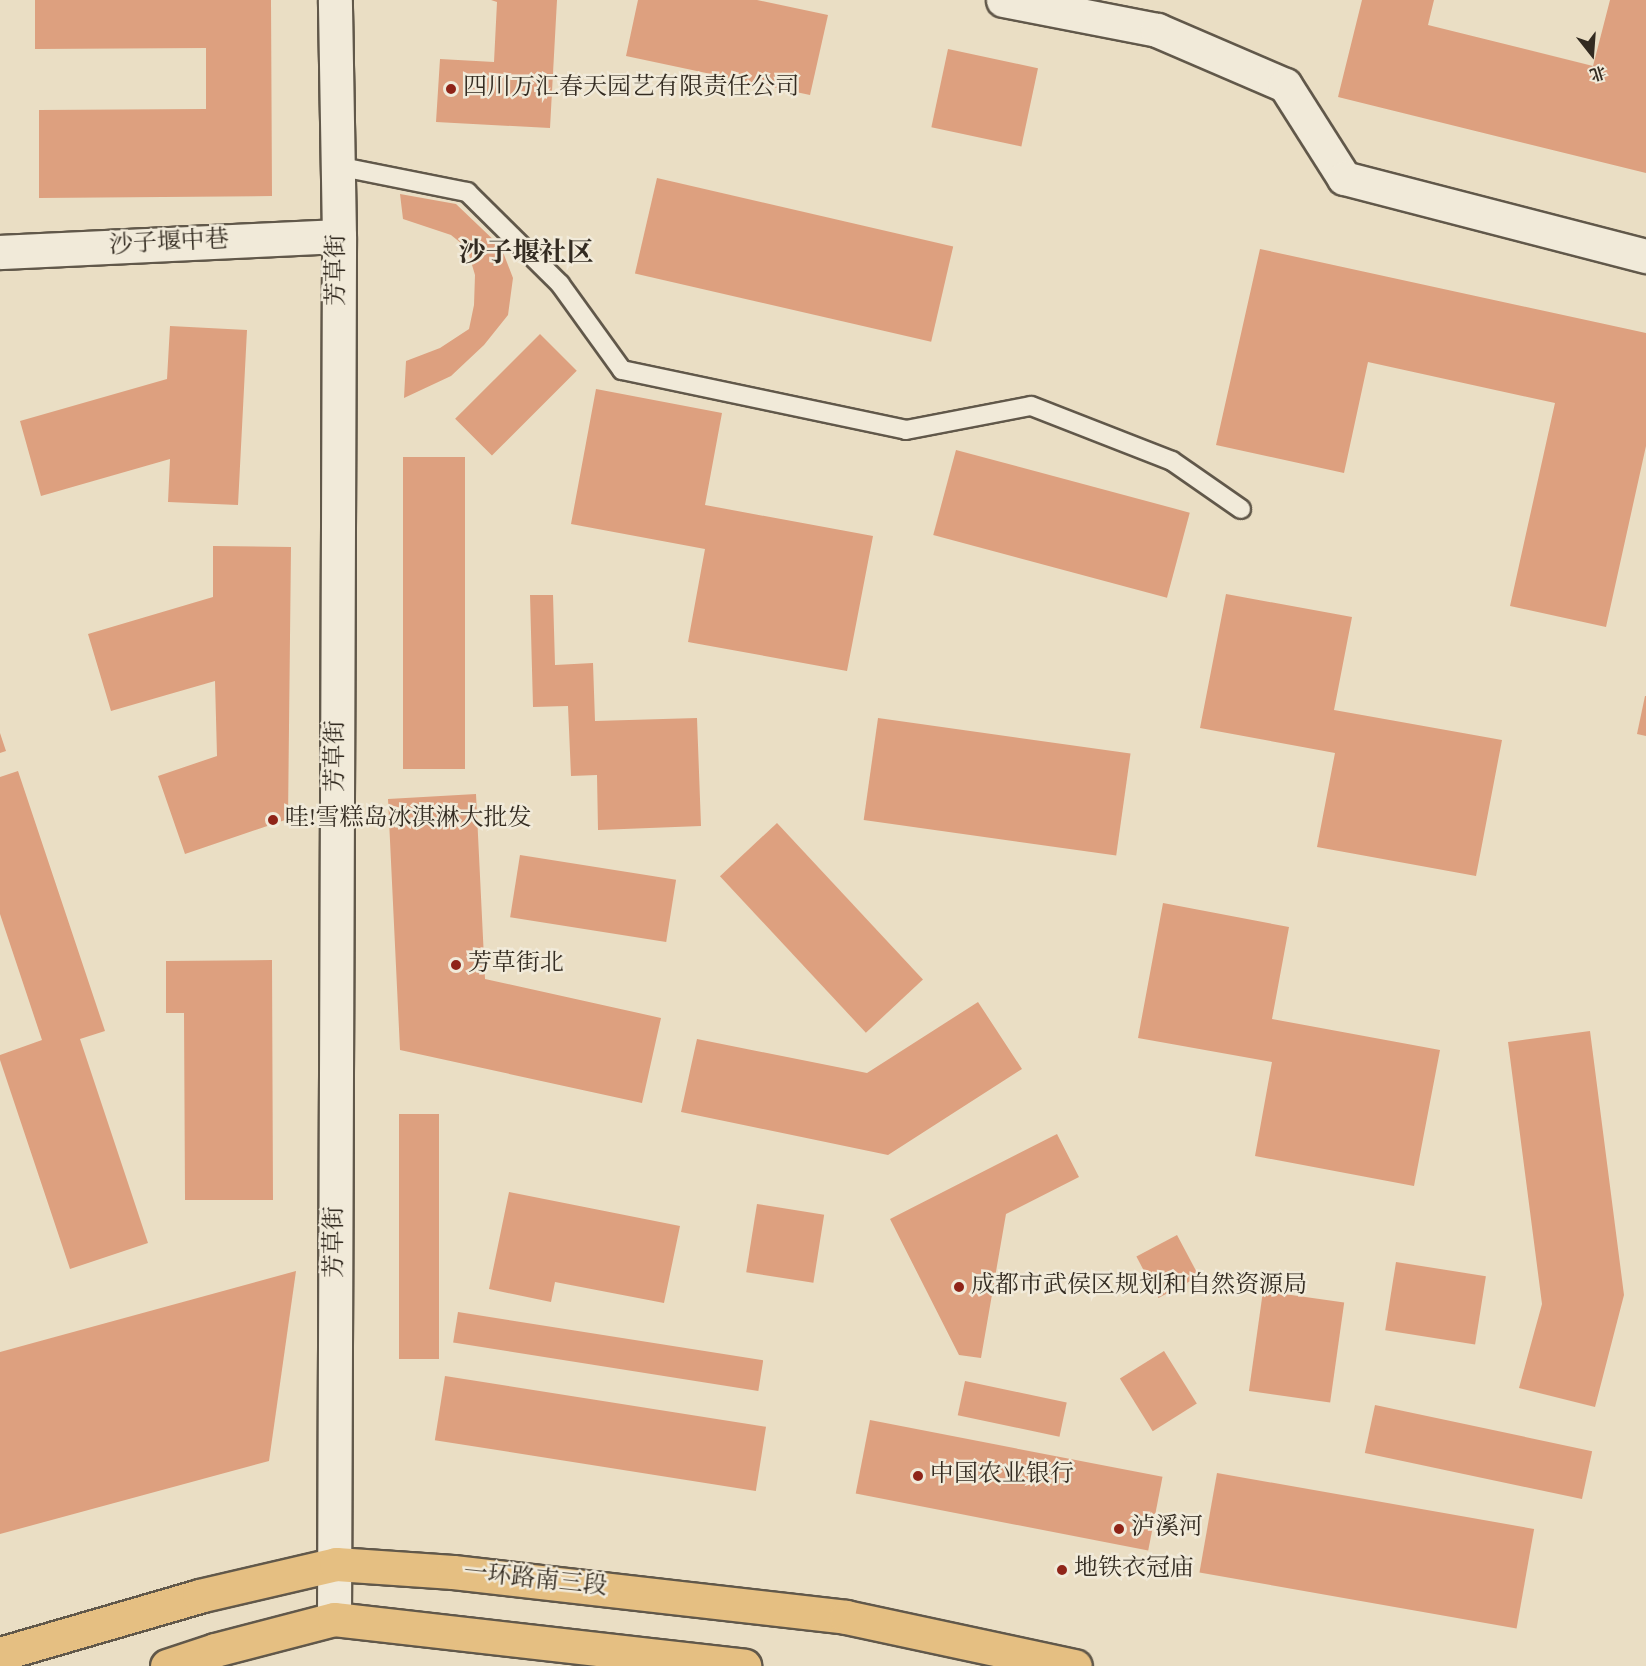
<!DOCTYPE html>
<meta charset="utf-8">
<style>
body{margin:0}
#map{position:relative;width:1646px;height:1666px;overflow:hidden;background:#eadec4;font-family:"Sorts Mill Goudy","Noto Serif SC",serif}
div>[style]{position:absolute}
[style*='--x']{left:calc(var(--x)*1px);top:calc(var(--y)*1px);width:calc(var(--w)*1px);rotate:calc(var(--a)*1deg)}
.building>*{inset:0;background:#dda07f;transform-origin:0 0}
.roads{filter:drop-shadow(2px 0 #61584a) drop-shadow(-2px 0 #61584a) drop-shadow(0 2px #61584a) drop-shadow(0 -2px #61584a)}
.service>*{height:18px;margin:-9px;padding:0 9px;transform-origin:9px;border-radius:9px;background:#f1ead9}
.minor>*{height:33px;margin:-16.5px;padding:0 16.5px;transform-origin:16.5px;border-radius:16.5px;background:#f1ead9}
.tertiary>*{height:33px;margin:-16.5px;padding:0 16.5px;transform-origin:16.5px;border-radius:16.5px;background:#f1ead9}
.primary>*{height:33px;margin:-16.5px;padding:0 16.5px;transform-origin:16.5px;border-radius:16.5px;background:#e5bf82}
.dots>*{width:16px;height:16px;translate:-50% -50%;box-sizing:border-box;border:3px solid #f1ead9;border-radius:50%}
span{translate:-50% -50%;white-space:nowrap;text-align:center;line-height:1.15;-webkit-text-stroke:5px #f1ead9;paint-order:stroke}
.poi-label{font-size:24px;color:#332b21}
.left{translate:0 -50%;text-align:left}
.street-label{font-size:24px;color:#332b21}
.quarter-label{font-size:27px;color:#332b21;font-weight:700}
.north{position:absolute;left:1562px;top:24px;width:60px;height:60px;-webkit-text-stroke:4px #f1ead9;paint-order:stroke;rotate:163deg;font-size:16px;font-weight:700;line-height:24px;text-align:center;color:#332b21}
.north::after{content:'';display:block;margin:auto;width:21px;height:27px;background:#332b21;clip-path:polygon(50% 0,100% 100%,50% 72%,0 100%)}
</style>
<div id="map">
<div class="building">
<div style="clip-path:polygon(35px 0,271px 0,272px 196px,39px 198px,39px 110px,206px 109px,206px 48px,35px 49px)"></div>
<div style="clip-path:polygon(491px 0,557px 0,550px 128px,436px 122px,440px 59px,494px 62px,497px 2px)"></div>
<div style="clip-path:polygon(638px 0,757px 0,828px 15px,810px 95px,626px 56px)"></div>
<div style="clip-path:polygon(1362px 0,1434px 0,1428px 25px,1593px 66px,1610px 0,1646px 0,1646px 173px,1338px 97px)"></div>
<div style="left:948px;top:49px;width:92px;height:80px;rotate:12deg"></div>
<div style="left:657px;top:178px;width:304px;height:98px;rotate:13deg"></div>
<div style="clip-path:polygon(400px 194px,456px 204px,501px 247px,513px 278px,508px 315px,484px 345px,451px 376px,404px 398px,406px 361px,440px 348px,469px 329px,474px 305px,475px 275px,467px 248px,451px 235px,403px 219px)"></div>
<div style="clip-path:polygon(1260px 249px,1646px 333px,1646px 446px,1606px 627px,1510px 606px,1555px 403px,1368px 362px,1344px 473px,1216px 445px)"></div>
<div style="clip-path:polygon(170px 326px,247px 330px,238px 505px,168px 502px,170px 459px,41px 496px,20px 421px,167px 379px)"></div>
<div style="left:540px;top:334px;width:52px;height:120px;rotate:45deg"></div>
<div style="clip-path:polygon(596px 389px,722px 413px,705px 505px,873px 536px,847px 671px,688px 642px,705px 549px,571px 524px)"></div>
<div style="left:956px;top:450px;width:242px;height:88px;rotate:15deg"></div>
<div style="left:465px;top:457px;width:312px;height:62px;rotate:90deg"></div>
<div style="clip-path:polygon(213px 546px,291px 547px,288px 819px,185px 854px,158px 776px,217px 756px,215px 681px,111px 711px,88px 634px,213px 597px)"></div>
<div style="clip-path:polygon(1226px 594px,1352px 617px,1334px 710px,1502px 740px,1476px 876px,1317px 847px,1335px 753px,1200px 728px)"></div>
<div style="clip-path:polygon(530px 595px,553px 595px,555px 665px,593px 663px,595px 721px,697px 718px,701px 826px,598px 830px,597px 775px,571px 776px,568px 706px,533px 707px)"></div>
<div style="clip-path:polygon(1645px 696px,1646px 696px,1646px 736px,1637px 734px)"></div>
<div style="left:878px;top:718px;width:255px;height:103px;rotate:8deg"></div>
<div style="clip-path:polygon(0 733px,6px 751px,0 753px)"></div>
<div style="clip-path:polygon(18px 771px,105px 1031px,80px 1039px,148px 1243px,70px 1269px,0 1060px,0 1055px,42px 1040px,0 914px,0 777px)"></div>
<div style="clip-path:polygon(476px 794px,485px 979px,661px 1018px,642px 1103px,400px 1050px,388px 799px)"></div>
<div style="left:777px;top:823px;width:214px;height:78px;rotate:47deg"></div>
<div style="left:520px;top:855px;width:158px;height:63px;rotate:9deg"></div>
<div style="clip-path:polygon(1163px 903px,1289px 927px,1272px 1019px,1440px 1050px,1414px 1186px,1255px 1156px,1272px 1062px,1138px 1038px)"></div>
<div style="clip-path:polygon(272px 960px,273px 1200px,185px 1200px,184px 1013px,166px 1013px,166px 961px)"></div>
<div style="clip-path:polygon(978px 1002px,1022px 1069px,888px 1155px,681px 1112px,697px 1039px,867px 1073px)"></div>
<div style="clip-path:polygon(1590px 1031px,1624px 1295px,1595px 1407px,1519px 1388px,1542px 1304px,1508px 1042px)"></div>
<div style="left:399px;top:1114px;width:40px;height:245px"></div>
<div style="clip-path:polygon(1057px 1134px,1079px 1177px,1006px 1214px,981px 1358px,959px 1355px,890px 1219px)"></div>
<div style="clip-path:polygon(509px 1192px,680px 1226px,664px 1303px,555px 1282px,551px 1302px,489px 1289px)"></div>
<div style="left:757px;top:1204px;width:68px;height:69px;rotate:9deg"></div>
<div style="left:1177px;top:1235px;width:47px;height:46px;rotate:62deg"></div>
<div style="left:1396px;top:1262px;width:91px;height:69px;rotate:9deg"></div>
<div style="clip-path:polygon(296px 1271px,269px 1461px,0 1534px,0 1352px)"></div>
<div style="left:1263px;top:1291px;width:82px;height:101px;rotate:8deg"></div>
<div style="left:458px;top:1312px;width:309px;height:31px;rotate:9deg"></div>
<div style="left:1164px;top:1351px;width:62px;height:52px;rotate:58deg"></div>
<div style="left:445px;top:1376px;width:325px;height:65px;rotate:9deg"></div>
<div style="left:965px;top:1381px;width:104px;height:35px;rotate:12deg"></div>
<div style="left:1375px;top:1405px;width:222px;height:49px;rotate:12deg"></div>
<div style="left:870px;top:1420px;width:298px;height:75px;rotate:11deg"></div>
<div style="left:1217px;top:1473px;width:322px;height:101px;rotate:10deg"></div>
</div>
<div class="roads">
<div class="service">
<div style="--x:337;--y:166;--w:133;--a:11.3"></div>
<div style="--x:467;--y:192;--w:131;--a:44.7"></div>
<div style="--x:560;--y:284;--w:106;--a:54.2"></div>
<div style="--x:622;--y:370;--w:290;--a:11.9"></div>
<div style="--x:906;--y:430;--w:127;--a:-10.9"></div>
<div style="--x:1031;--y:406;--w:151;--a:21.3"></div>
<div style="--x:1172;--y:461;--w:84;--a:34.8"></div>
</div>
<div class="minor">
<div style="--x:1003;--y:0;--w:157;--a:11"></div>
<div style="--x:1157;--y:30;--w:139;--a:23.3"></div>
<div style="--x:1285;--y:85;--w:110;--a:57.6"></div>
<div style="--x:1344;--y:178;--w:312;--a:14.5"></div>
<div style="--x:0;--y:252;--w:339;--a:-2.7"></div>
</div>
<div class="tertiary">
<div style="--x:334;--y:1619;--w:1383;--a:-89.79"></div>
<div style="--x:339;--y:236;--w:236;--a:-91"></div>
</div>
<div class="primary">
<div style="--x:0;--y:1654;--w:207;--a:-16.2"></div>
<div style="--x:199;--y:1596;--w:141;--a:-13.1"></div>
<div style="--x:336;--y:1564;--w:117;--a:3.9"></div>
<div style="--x:453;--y:1572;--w:396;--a:6.5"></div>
<div style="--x:846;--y:1617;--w:234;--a:12.1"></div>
<div style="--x:167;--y:1666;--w:51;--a:-18.4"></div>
<div style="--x:215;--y:1650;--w:123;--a:-14.6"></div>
<div style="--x:334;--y:1619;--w:413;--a:6.5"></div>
</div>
</div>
<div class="dots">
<div style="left:451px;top:89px;background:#8f2418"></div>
<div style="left:273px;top:820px;background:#8f2418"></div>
<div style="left:456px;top:965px;background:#8f2418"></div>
<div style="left:959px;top:1287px;background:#8f2418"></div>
<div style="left:918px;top:1476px;background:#8f2418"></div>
<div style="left:1119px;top:1529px;background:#8f2418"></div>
<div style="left:1062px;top:1570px;background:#8f2418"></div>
</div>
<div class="poi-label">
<span class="left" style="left:463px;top:89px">四川万汇春天园艺有限责任公司</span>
<span class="left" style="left:285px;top:820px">哇!雪糕岛冰淇淋大批发</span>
<span class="left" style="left:468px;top:965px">芳草街北</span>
<span class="left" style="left:971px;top:1287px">成都市武侯区规划和自然资源局</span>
<span class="left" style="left:930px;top:1476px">中国农业银行</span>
<span class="left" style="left:1131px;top:1529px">泸溪河</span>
<span class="left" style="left:1074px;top:1570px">地铁衣冠庙</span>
</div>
<div class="street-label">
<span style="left:169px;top:244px;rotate:-3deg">沙子堰中巷</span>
<span style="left:338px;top:270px;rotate:-90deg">芳草街</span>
<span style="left:337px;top:756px;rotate:-90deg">芳草街</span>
<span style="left:336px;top:1242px;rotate:-90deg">芳草街</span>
<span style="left:535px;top:1581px;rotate:6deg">一环路南三段</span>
</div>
<div class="quarter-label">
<span style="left:526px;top:255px">沙子堰社区</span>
</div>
<div class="north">北</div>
</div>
